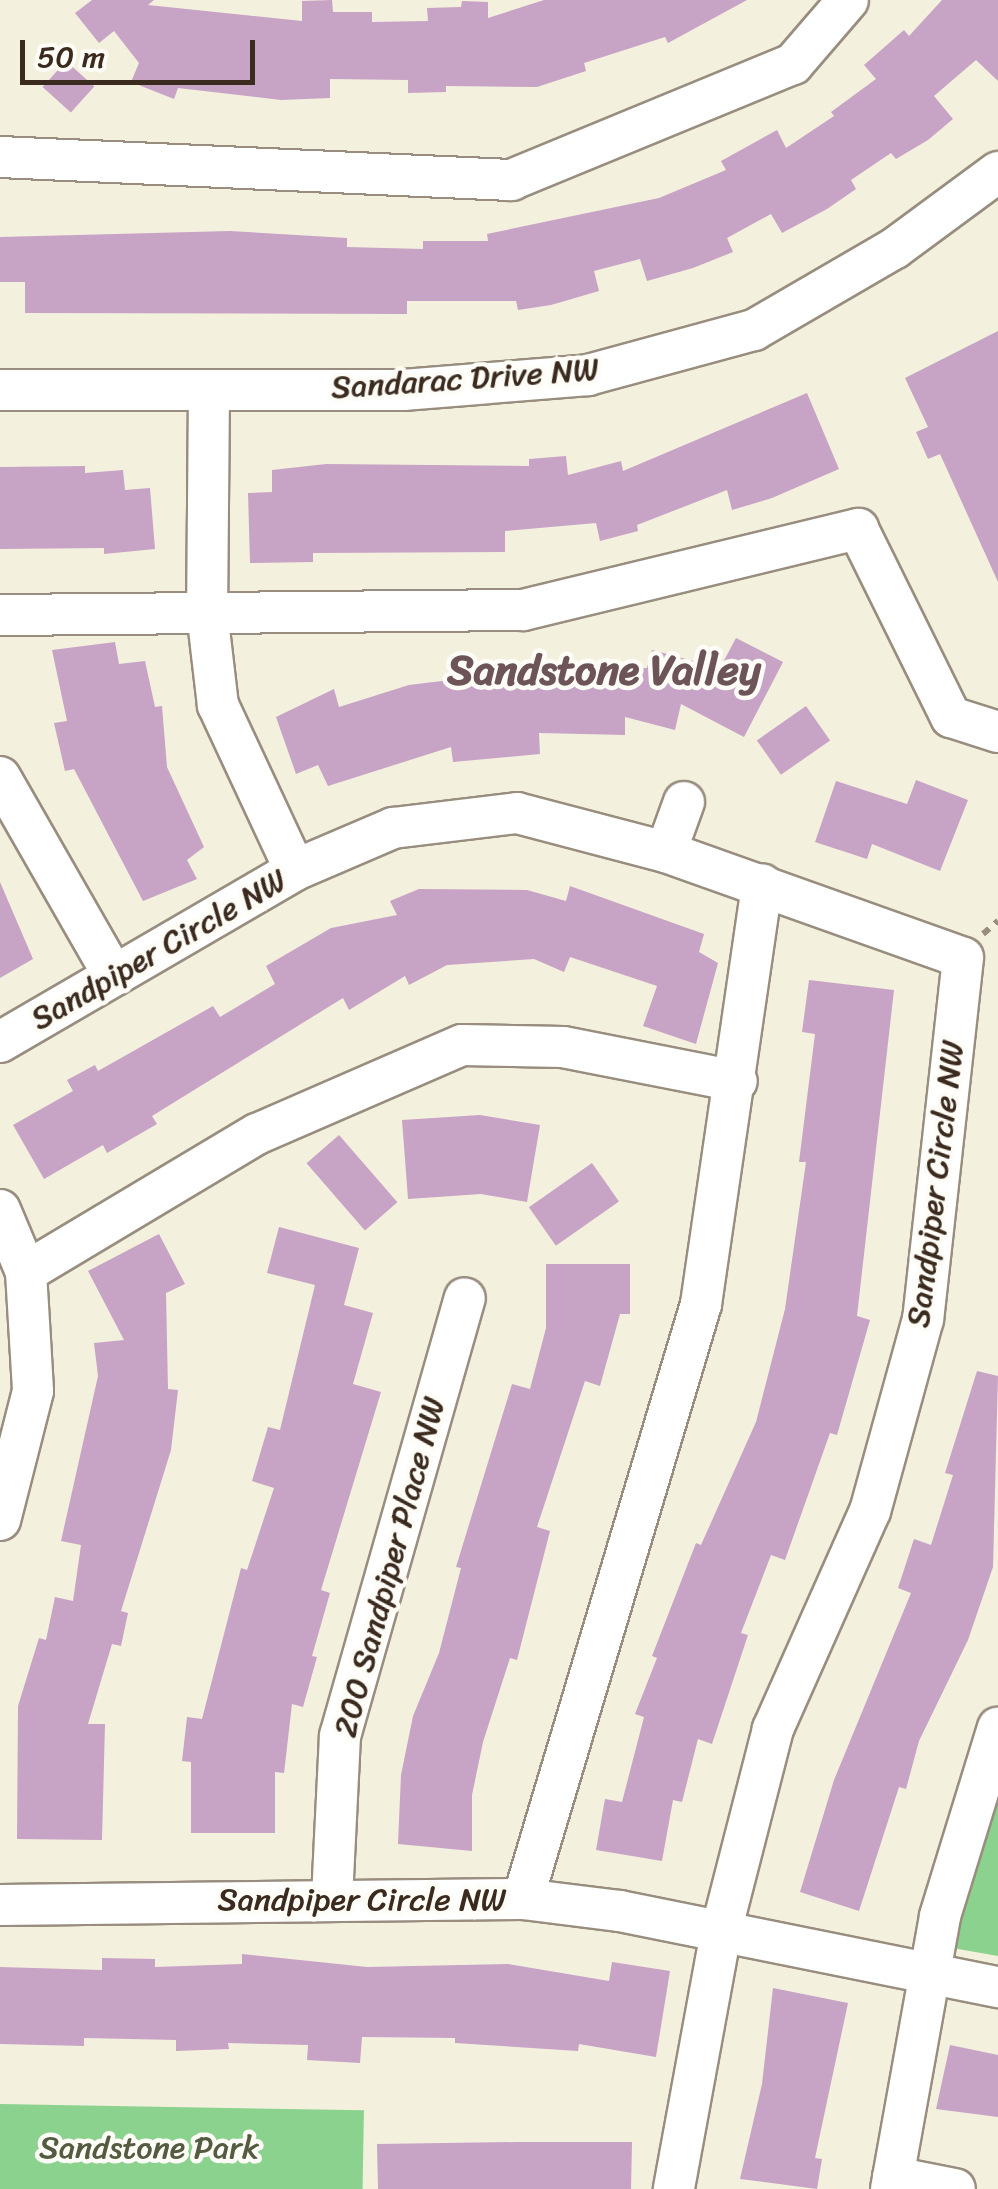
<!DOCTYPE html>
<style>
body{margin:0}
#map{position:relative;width:998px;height:2189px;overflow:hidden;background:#f4f0de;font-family:Sriracha,sans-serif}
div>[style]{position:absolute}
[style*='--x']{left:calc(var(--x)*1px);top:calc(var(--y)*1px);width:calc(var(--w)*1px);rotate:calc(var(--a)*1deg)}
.green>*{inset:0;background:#8ad28e;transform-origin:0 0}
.building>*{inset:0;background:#c7a3c6;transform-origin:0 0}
.path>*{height:6px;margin-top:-3px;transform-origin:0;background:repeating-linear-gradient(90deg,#988d7e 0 8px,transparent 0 16px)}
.roads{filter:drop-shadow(2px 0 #988d7e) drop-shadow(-2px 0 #988d7e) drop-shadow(0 2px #988d7e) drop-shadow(0 -2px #988d7e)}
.minor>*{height:40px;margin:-20px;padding:0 20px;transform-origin:20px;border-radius:20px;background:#fff}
span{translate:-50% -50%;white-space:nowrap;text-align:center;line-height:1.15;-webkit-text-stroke:9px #fdfcf7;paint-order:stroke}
.street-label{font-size:32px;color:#3b2a1e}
.park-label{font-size:32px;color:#535c40}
.district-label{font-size:42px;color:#6c5459;font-weight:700}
.scale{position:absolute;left:20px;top:40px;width:235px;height:45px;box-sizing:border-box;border:5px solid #3b2a1e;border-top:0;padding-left:12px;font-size:30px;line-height:35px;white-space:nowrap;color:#3b2a1e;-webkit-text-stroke:8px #fdfcf7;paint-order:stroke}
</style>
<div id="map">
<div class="green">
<div style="clip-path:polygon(998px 1786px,998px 1956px,947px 1947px)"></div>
<div style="left:0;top:2104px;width:364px;height:85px;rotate:1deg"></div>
</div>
<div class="building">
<div style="clip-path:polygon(92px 0,154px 0,148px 5px,302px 21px,302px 1px,332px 0,333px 12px,372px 12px,372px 22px,428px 21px,427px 8px,461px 7px,462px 1px,488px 2px,488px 18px,544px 0,747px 0,668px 43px,665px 37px,584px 63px,586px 71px,537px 87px,446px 86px,446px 92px,408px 93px,408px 80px,330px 79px,330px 98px,281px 100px,178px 88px,174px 99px,131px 82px,139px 63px,114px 31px,99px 43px,75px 13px)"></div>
<div style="clip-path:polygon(942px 0,998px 0,998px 81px,976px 60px,934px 96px,953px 119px,928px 140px,896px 159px,891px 153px,851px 180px,856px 189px,827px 209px,782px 233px,771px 214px,727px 238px,733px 252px,693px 268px,647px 281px,640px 259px,594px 271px,599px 291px,551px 305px,518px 310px,516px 301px,407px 301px,407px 314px,25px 313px,25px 282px,0 282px,0 237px,230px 231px,347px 238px,347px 247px,423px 249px,423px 241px,488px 241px,487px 234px,659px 198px,726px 170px,721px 161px,777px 130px,786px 148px,834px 116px,831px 112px,876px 79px,864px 65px,904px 30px,909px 36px)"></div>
<div style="left:66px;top:61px;width:38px;height:35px;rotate:42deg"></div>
<div style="clip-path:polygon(998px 331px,998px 582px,940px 454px,928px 459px,916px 432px,928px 427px,905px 378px)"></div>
<div style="clip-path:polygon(807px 393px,839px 469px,772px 498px,732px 510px,727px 490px,637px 525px,638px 531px,600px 541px,596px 523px,505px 531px,505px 552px,313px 553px,313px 562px,250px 563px,248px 493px,272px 492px,272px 470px,326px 464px,529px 466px,529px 459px,566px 456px,568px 475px,621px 461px,623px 471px)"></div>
<div style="clip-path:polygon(85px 466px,85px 473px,123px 470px,125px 490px,150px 488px,155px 549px,104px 554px,104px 548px,0 549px,0 467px)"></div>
<div style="clip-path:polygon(736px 638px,783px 662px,744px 737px,681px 704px,675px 730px,625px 717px,625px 735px,539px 733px,540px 754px,453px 762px,451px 747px,328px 786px,318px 765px,296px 774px,276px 717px,334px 689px,339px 707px,409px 685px,483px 676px,572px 666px,647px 668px,652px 650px,720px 668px)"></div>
<div style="clip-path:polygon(115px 642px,119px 664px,145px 661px,155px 707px,162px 706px,167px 767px,204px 847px,187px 860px,197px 879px,143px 901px,74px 769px,65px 771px,54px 723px,67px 721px,52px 650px)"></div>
<div style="left:806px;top:706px;width:42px;height:60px;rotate:55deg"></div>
<div style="clip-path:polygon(916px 780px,968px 800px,940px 871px,872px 844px,867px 859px,815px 842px,836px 781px,907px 804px)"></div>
<div style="clip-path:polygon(0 882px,33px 959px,0 978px)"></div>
<div style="clip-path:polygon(570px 886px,704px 934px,699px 952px,718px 963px,696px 1044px,643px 1026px,657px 986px,570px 957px,564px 972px,534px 959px,447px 965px,409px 985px,405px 976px,349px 1010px,343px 998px,152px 1116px,157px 1124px,107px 1153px,103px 1145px,44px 1179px,13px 1125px,73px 1091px,67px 1080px,95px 1065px,98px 1071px,213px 1006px,220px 1017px,275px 984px,266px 966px,331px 928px,397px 915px,390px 901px,419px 889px,527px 890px,566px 901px)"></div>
<div style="clip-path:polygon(809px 980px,894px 990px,857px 1316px,870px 1320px,837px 1435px,830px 1433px,785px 1560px,771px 1555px,741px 1633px,748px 1635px,712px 1744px,698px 1739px,682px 1802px,673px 1800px,662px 1861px,596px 1850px,605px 1799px,622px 1802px,644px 1717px,635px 1714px,657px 1658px,652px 1656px,696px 1543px,701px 1545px,756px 1422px,785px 1309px,806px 1162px,799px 1162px,815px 1034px,802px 1032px)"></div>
<div style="clip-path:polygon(480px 1115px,540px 1125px,527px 1202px,481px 1194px,408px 1199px,402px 1120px)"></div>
<div style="left:339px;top:1135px;width:89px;height:43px;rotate:49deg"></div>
<div style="left:592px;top:1163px;width:47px;height:77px;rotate:55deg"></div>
<div style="clip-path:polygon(279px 1227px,359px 1248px,344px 1305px,373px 1313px,353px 1384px,381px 1392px,321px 1590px,330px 1593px,312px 1656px,317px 1657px,303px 1707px,292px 1704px,284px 1773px,275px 1772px,275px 1833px,191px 1833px,191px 1762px,182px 1761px,187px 1717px,202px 1719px,241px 1568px,247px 1570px,274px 1488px,252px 1481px,268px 1427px,280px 1430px,315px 1285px,267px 1273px)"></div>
<div style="clip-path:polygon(159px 1234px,185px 1284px,166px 1293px,168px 1389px,178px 1390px,171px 1450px,121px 1611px,128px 1613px,121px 1646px,112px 1644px,88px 1724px,105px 1724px,102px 1840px,17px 1839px,18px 1706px,39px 1638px,46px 1640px,55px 1597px,73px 1601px,81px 1545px,61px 1541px,98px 1376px,94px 1343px,124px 1340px,88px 1271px)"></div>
<div style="clip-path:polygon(546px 1264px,630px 1264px,630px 1314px,620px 1314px,600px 1386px,585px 1381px,537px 1527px,550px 1531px,517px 1660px,510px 1658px,483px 1742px,472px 1795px,472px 1851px,398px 1844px,401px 1775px,413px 1716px,439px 1653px,461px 1568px,456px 1567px,512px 1384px,530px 1389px,546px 1328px)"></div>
<div style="clip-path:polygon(977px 1371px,998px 1376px,993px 1567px,968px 1640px,919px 1741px,906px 1789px,899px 1787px,859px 1911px,800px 1892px,834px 1780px,911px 1593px,898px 1588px,914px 1539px,931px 1545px,953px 1475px,945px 1473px)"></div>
<div style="clip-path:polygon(242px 1954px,367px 1967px,508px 1964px,609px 1981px,612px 1962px,670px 1971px,656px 2057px,579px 2044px,578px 2051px,455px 2043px,455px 2038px,362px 2037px,360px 2063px,307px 2060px,308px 2045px,228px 2043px,229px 2049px,176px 2051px,176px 2040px,84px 2038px,84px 2046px,0 2044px,0 1967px,102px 1970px,102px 1958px,155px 1959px,155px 1967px,242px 1964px)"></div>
<div style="clip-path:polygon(773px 1988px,848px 2003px,815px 2158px,822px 2159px,817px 2189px,740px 2179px,762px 2084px)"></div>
<div style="clip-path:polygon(950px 2045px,998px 2055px,998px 2117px,936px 2109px)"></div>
<div style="clip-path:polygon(518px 2142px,632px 2142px,631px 2189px,378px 2189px,377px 2144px)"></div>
</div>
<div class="path">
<div style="--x:983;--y:934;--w:20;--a:-41"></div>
</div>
<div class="roads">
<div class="minor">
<div style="--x:0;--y:157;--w:512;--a:2.58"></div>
<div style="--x:511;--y:180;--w:305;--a:-22.4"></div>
<div style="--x:793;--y:64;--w:84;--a:-49.3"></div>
<div style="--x:0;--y:390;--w:403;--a:0"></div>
<div style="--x:403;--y:390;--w:186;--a:-4.6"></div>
<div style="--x:588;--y:375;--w:172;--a:-15.2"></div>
<div style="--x:754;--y:330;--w:163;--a:-30.2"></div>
<div style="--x:895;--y:248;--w:128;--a:-36.4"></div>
<div style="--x:209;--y:391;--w:221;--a:90.5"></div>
<div style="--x:207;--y:612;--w:94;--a:83.3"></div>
<div style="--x:218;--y:705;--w:182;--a:65"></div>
<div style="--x:0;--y:615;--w:523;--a:-0.55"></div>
<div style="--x:523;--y:610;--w:345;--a:-13.6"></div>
<div style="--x:858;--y:529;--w:210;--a:63.7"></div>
<div style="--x:951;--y:717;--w:49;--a:17.7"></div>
<div style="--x:0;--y:777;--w:229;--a:60.2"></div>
<div style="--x:666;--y:852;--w:53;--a:-70.2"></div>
<div style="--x:0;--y:1042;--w:341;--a:-30.2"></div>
<div style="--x:295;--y:870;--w:107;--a:-23.2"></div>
<div style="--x:393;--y:828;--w:125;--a:-6.9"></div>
<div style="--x:517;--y:813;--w:154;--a:14.7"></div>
<div style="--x:666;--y:852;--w:315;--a:19.6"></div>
<div style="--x:963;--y:958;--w:363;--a:96.3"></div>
<div style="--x:923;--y:1319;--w:199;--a:105.4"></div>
<div style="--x:870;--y:1511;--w:239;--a:114"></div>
<div style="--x:773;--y:1729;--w:210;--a:104.4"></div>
<div style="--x:721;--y:1932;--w:261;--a:100.4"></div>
<div style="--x:0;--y:1210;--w:67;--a:67.2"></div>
<div style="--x:26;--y:1272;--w:119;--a:86.6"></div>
<div style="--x:33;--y:1391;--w:133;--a:104.3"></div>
<div style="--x:26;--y:1272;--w:269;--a:-30.9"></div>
<div style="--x:257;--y:1134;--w:223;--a:-23.5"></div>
<div style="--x:462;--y:1045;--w:101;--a:1.1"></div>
<div style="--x:563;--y:1047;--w:177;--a:11.1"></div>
<div style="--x:332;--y:1899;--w:163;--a:-87.2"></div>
<div style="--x:340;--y:1736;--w:455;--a:-74.1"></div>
<div style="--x:523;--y:1899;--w:621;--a:-73.34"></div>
<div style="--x:701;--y:1304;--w:424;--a:-81.7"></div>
<div style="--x:0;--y:1905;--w:523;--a:-0.66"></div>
<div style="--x:523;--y:1899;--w:98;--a:7.1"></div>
<div style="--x:620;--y:1911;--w:386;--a:11.4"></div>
<div style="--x:893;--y:2177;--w:63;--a:11"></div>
<div style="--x:891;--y:2189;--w:277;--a:-79.8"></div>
<div style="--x:940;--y:1916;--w:197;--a:-72.9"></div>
</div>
</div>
<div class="street-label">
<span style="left:465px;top:379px;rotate:-4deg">Sandarac Drive NW</span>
<span style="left:159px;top:950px;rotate:-30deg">Sandpiper Circle NW</span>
<span style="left:936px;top:1184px;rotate:-83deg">Sandpiper Circle NW</span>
<span style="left:390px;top:1567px;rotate:-75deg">200 Sandpiper Place NW</span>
<span style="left:362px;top:1900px">Sandpiper Circle NW</span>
</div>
<div class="park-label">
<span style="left:149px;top:2148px">Sandstone Park</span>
</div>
<div class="district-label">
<span style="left:604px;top:670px">Sandstone Valley</span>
</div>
<div class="scale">50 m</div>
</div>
